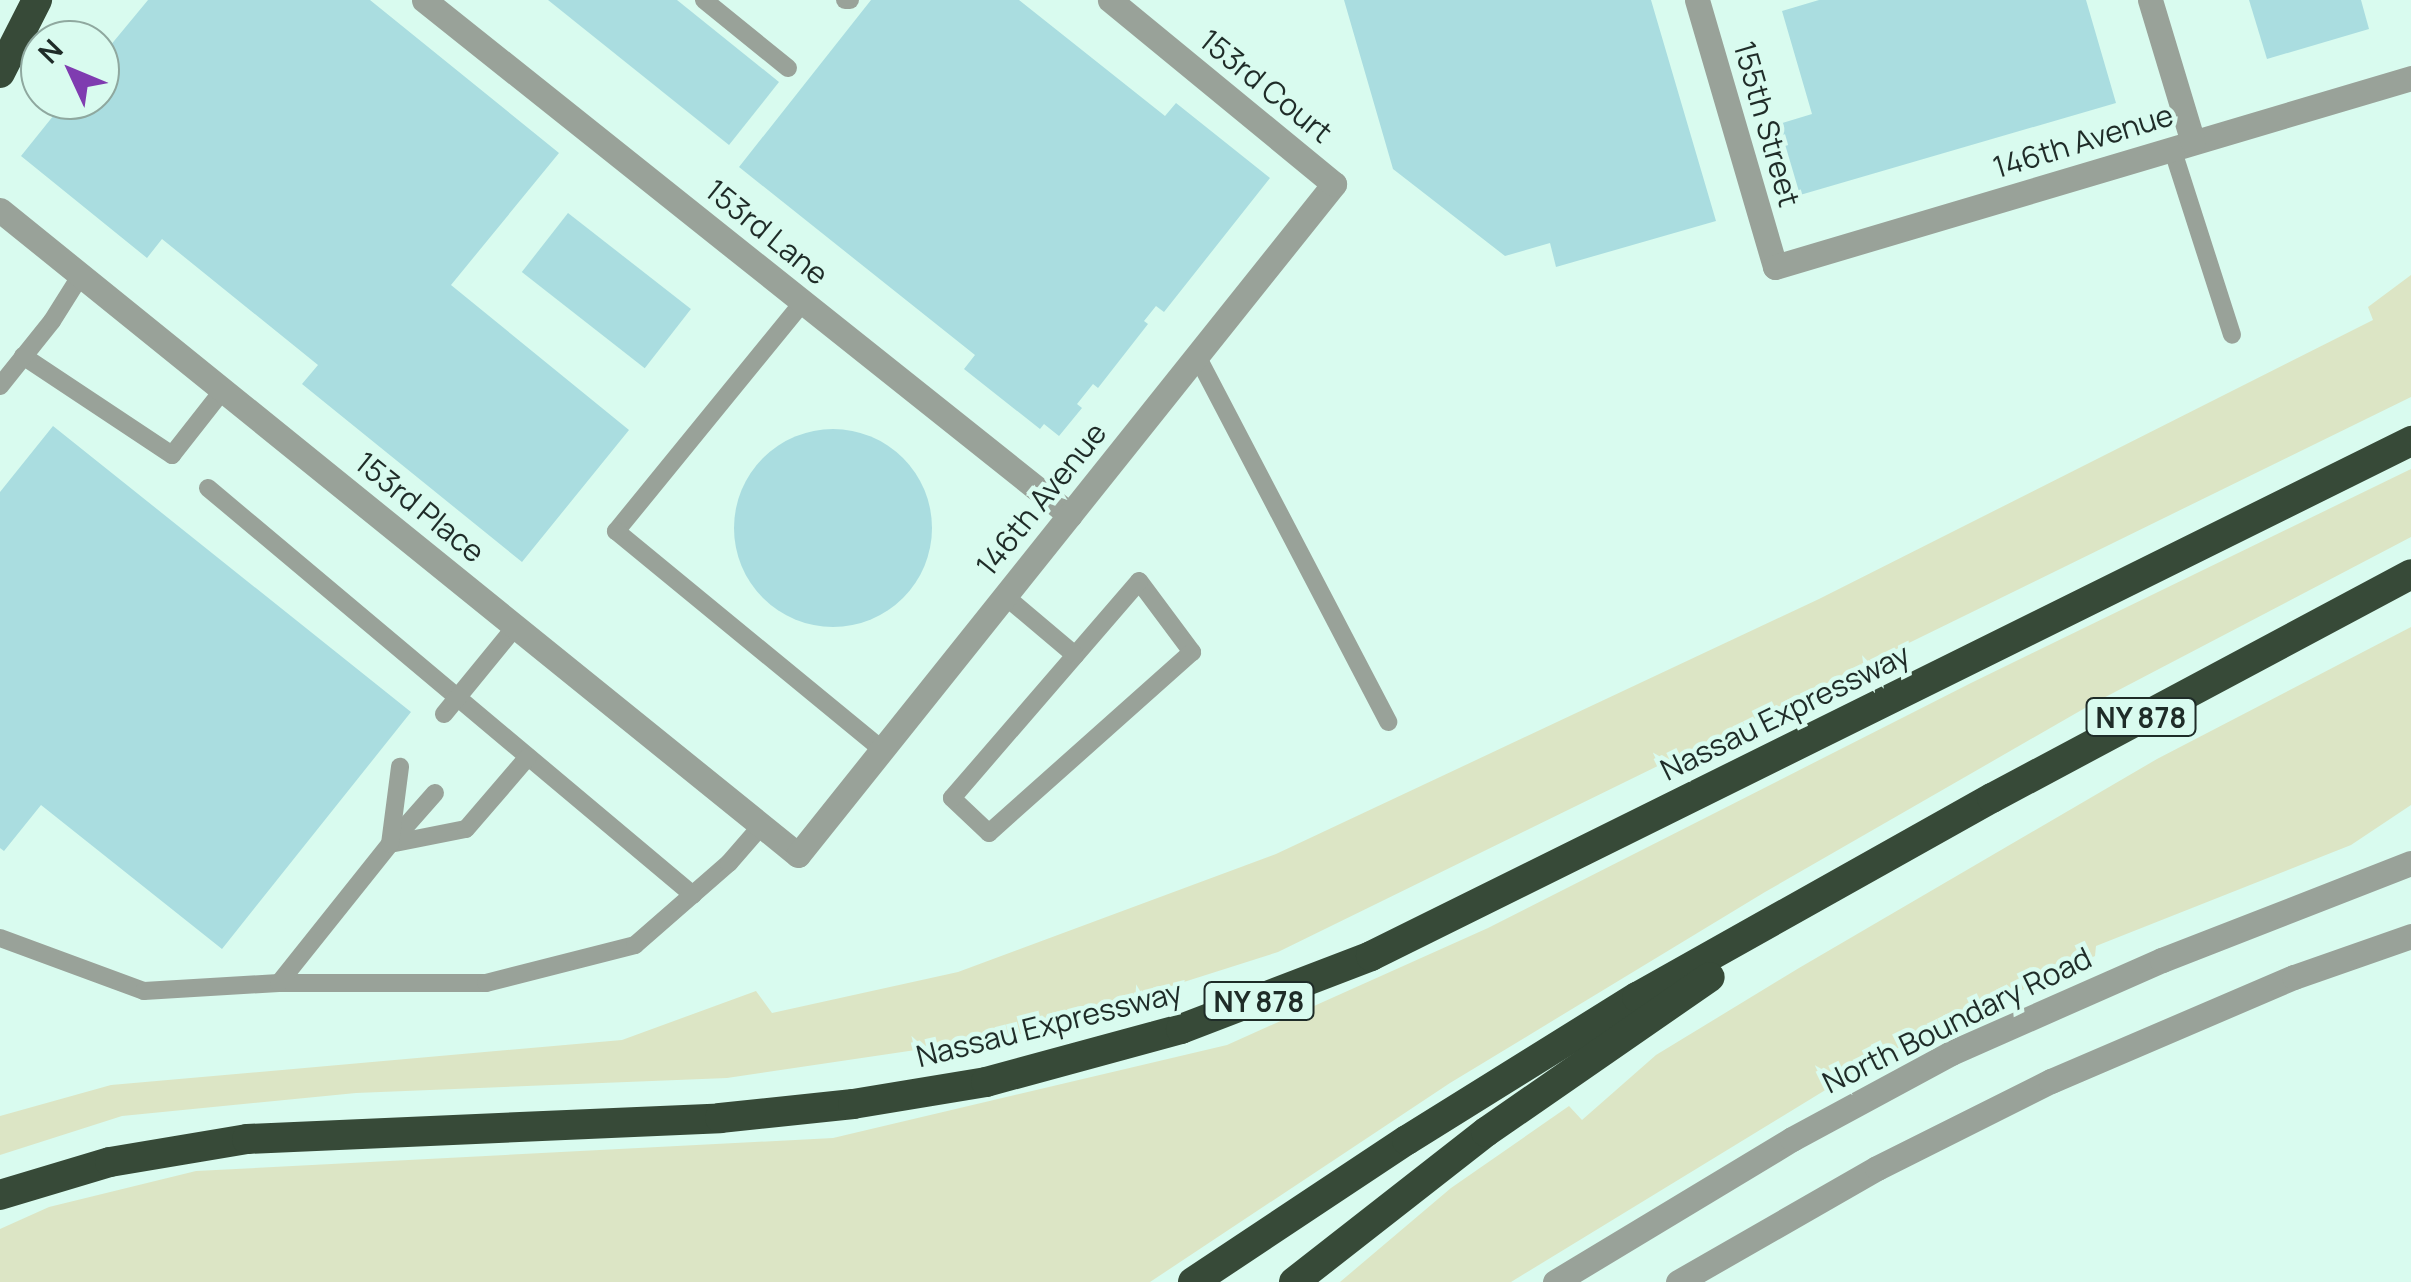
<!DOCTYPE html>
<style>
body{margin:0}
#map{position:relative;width:2411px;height:1282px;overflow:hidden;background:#d9fbef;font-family:Manrope,sans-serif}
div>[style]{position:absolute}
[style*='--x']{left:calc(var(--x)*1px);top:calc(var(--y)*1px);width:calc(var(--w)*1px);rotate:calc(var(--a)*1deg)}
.green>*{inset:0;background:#dce5c5}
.building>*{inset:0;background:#aadde0;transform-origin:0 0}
.round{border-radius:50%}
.service>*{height:18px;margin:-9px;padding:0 9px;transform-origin:9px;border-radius:9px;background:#99a299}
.minor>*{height:25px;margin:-12.5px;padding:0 12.5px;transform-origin:12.5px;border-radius:12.5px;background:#99a299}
.motorway>*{height:30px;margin:-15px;padding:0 15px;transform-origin:15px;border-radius:15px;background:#374a38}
span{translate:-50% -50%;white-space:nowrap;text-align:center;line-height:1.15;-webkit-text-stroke:9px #d9fbef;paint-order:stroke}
.shield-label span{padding:2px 8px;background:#d9fbef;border:2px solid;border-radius:8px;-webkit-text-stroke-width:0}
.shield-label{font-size:28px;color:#1f2c28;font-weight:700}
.street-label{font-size:30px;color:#1f2c28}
.north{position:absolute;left:20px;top:20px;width:100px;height:100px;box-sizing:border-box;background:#d9fbef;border:2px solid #8fa89f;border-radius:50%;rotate:314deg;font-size:28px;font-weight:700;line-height:40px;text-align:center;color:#1f2c28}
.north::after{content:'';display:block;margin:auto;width:35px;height:45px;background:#7f3cb0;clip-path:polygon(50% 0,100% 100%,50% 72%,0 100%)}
</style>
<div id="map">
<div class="green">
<div style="clip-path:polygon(2411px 275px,2411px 397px,1278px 952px,1017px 1035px,727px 1078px,356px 1093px,122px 1116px,0 1155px,0 1116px,111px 1085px,622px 1040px,756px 991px,772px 1013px,958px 972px,1276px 854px,1819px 599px,2373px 320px,2368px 307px)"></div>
<div style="clip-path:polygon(2411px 469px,2411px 537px,2092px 704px,1765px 892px,1450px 1083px,1150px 1282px,0 1282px,0 1229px,49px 1207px,196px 1171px,833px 1138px,1227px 1045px,1488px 928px,1971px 683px)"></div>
<div style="clip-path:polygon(2411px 627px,2411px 805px,2351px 845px,2096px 946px,2095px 956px,1881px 1056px,1511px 1282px,1340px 1282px,1451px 1188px,1569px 1106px,1582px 1120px,1656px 1055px,1799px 968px,2157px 759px)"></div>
</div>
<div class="building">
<div style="clip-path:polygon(148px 0,370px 0,559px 153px,451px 285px,629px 430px,522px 562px,302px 384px,318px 365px,162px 239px,147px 258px,21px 156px,66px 100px,100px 100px,100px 58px)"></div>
<div style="clip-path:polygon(548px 0,677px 0,779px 82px,729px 145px)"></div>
<div style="clip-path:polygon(871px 0,1019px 0,1165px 116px,1176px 103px,1270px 178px,1164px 312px,1156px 306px,1144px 321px,1148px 324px,1098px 388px,1093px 384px,1077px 404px,1082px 408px,1059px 436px,1044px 424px,1040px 429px,964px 369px,975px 355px,739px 167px)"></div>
<div style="clip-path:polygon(1344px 0,1651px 0,1716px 221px,1556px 267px,1550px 243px,1505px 256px,1393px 169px)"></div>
<div style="clip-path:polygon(1819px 0,2086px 0,2116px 103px,1800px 195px,1779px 124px,1812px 114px,1782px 11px)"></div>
<div style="clip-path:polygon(2249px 0,2361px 0,2369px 29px,2267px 59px)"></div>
<div style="left:568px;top:213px;width:156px;height:75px;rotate:38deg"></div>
<div style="clip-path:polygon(53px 426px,411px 712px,222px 949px,41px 805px,4px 851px,0 848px,0 492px)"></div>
<div class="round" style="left:734px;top:429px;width:198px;height:198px"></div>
</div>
<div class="service">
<div style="--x:704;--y:0;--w:108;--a:39"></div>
<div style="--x:845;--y:0;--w:5;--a:0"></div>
<div style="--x:2172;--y:148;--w:196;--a:72.2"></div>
<div style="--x:803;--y:302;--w:296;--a:129.2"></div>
<div style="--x:616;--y:531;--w:345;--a:39.4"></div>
<div style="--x:23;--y:356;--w:179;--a:33.6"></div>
<div style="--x:172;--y:455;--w:83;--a:-51.9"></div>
<div style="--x:1197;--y:356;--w:413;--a:62.4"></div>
<div style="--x:0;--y:386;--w:83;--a:-51.3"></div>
<div style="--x:52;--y:321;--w:54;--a:-57.8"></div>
<div style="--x:208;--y:488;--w:633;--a:40"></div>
<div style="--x:1139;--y:581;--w:89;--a:53.3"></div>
<div style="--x:1192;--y:652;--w:272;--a:138.3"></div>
<div style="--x:989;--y:833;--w:51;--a:-136.6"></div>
<div style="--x:952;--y:798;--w:286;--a:-49.2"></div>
<div style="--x:1005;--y:596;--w:92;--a:40.1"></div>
<div style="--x:444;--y:714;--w:114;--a:-50.7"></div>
<div style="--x:390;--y:844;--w:77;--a:-11.2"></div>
<div style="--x:466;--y:829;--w:95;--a:-49.3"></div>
<div style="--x:390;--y:844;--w:68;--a:-48.6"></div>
<div style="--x:0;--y:938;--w:153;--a:20.2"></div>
<div style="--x:144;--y:991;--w:135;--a:-3.4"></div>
<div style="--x:279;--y:983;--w:207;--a:0"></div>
<div style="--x:486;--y:983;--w:154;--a:-14.3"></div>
<div style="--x:635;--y:945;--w:125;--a:-41.1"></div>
<div style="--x:729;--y:863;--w:50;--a:-49"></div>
<div style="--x:279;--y:983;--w:178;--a:-51.4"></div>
<div style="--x:390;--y:844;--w:78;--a:-82.6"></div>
</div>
<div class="minor">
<div style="--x:424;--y:0;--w:826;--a:38.56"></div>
<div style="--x:1697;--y:0;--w:278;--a:73.7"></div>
<div style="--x:1775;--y:267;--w:663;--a:-16.55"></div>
<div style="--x:2150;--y:0;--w:148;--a:73.2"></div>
<div style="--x:0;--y:210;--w:1026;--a:38.95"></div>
<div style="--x:798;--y:855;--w:859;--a:-51.38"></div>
<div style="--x:1334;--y:184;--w:290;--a:-140.6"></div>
<div style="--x:1555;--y:1282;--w:277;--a:-31.1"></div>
<div style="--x:1792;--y:1139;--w:181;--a:-28.4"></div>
<div style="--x:1951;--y:1053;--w:231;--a:-23.8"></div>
<div style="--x:2162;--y:960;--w:267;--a:-21.3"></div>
<div style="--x:1678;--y:1282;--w:229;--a:-29.8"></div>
<div style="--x:1877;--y:1168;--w:195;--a:-26.6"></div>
<div style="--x:2051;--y:1081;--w:264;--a:-23.2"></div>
<div style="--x:2294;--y:977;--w:124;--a:-19.3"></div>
</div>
<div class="motorway">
<div style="--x:0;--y:73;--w:82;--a:-63.1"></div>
<div style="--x:0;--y:1195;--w:115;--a:-16.7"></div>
<div style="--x:110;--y:1162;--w:139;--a:-9.5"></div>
<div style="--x:247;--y:1139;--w:473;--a:-2.5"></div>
<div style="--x:720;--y:1118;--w:134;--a:-6"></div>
<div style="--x:853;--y:1104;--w:135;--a:-9.4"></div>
<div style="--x:986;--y:1082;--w:202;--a:-15.2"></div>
<div style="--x:1181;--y:1029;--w:204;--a:-21"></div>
<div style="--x:1371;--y:956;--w:1161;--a:-26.34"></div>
<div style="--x:1193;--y:1282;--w:257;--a:-33.6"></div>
<div style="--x:1407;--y:1140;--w:271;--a:-31.9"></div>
<div style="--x:1637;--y:997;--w:407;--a:-29.3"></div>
<div style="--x:1992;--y:798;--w:475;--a:-28.1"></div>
<div style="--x:1294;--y:1282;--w:244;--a:-38"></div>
<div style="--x:1486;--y:1132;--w:272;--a:-34.7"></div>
</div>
<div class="shield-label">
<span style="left:2141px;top:717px">NY 878</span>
<span style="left:1259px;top:1001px">NY 878</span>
</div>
<div class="street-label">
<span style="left:1266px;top:86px;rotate:39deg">153rd Court</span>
<span style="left:1767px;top:124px;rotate:74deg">155th Street</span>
<span style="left:2083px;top:141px;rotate:-17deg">146th Avenue</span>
<span style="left:767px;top:232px;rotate:39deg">153rd Lane</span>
<span style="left:1041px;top:499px;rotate:-51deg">146th Avenue</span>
<span style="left:420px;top:507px;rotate:39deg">153rd Place</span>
<span style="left:1785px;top:712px;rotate:-26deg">Nassau Expressway</span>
<span style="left:1957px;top:1020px;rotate:-26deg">North Boundary Road</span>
<span style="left:1049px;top:1024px;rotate:-14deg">Nassau Expressway</span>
</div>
<div class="north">N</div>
</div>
